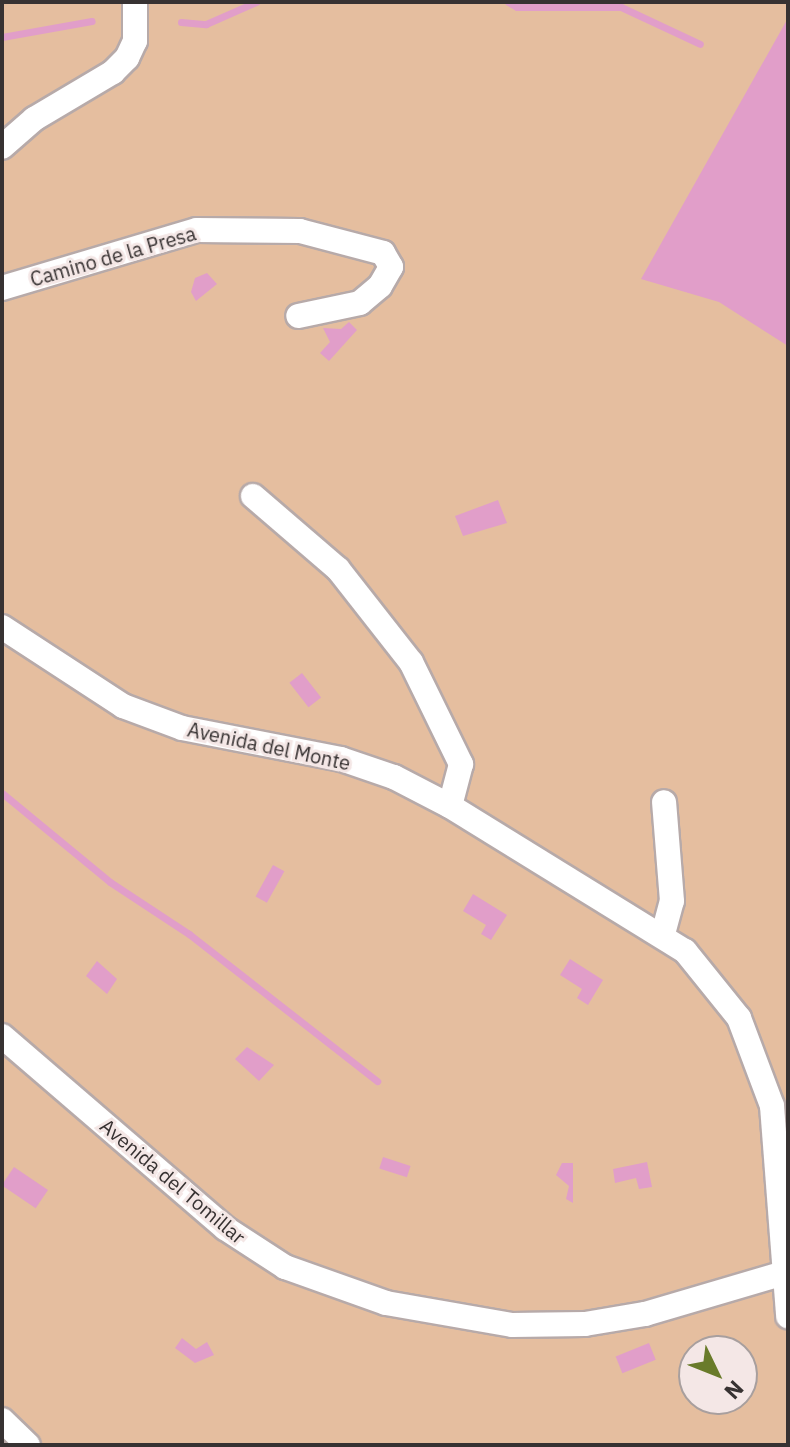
<!DOCTYPE html>
<style>
body{margin:0}
#map{position:relative;width:790px;height:1447px;overflow:hidden;background:#f4e7e6;font-family:"IBM Plex Sans",sans-serif}
div>[style]{position:absolute}
[style*='--x']{left:calc(var(--x)*1px);top:calc(var(--y)*1px);width:calc(var(--w)*1px);rotate:calc(var(--a)*1deg)}
.green>*{inset:0;background:#e5be9f}
.water>*{inset:0;background:#e19ec9;transform-origin:0 0}
.stream>*{height:7px;margin:-3.5px;padding:0 3.5px;transform-origin:3.5px;border-radius:3.5px;background:#e19ec9}
.roads{filter:drop-shadow(2px 0 #b7aaa9) drop-shadow(-2px 0 #b7aaa9) drop-shadow(0 2px #b7aaa9) drop-shadow(0 -2px #b7aaa9)}
.minor>*{height:24px;margin:-12px;padding:0 12px;transform-origin:12px;border-radius:12px;background:#fff}
span{translate:-50% -50%;white-space:nowrap;text-align:center;line-height:1.15;-webkit-text-stroke:6px #f4e7e6;paint-order:stroke}
.street-label{font-size:20px;color:#373232}
.frame{position:absolute;inset:0;border:4px solid #373232;pointer-events:none}
.north{position:absolute;left:678px;top:1335px;width:80px;height:80px;box-sizing:border-box;background:#f4e7e6;border:2px solid #a89f9e;border-radius:50%;rotate:133deg;font-size:22px;font-weight:700;line-height:32px;text-align:center;color:#373232}
.north::after{content:'';display:block;margin:auto;width:28px;height:36px;background:#697b2a;clip-path:polygon(50% 0,100% 100%,50% 72%,0 100%)}
</style>
<div id="map">
<div class="green">
<div style="clip-path:polygon(evenodd,2px 2px,788px 2px,788px 1445px,2px 1445px,2px 2px,694px 1351px,742px 1351px,742px 1399px,694px 1399px,694px 1351px)"></div>
</div>
<div class="water">
<div style="clip-path:polygon(788px 18px,788px 346px,719px 302px,641px 279px)"></div>
<div style="clip-path:polygon(207px 273px,217px 284px,196px 301px,191px 292px,195px 278px)"></div>
<div style="clip-path:polygon(349px 322px,357px 330px,329px 361px,320px 353px,330px 342px,323px 328px,341px 329px)"></div>
<div style="clip-path:polygon(498px 500px,507px 523px,463px 536px,455px 516px)"></div>
<div style="left:302px;top:673px;width:31px;height:16px;rotate:52deg"></div>
<div style="left:273px;top:865px;width:13px;height:36px;rotate:29deg"></div>
<div style="clip-path:polygon(473px 894px,507px 915px,491px 940px,481px 934px,486px 925px,463px 911px)"></div>
<div style="clip-path:polygon(570px 959px,603px 980px,588px 1005px,577px 998px,582px 989px,560px 975px)"></div>
<div style="clip-path:polygon(97px 961px,117px 979px,107px 994px,86px 976px)"></div>
<div style="clip-path:polygon(247px 1047px,274px 1065px,259px 1081px,235px 1059px)"></div>
<div style="left:383px;top:1157px;width:29px;height:12px;rotate:18deg"></div>
<div style="clip-path:polygon(647px 1162px,652px 1187px,639px 1189px,636px 1178px,615px 1183px,613px 1169px)"></div>
<div style="clip-path:polygon(562px 1163px,573px 1163px,573px 1203px,566px 1199px,569px 1186px,556px 1175px)"></div>
<div style="left:14px;top:1167px;width:41px;height:22px;rotate:34deg"></div>
<div style="clip-path:polygon(182px 1338px,196px 1349px,207px 1342px,214px 1355px,195px 1363px,175px 1348px)"></div>
<div style="left:649px;top:1343px;width:18px;height:36px;rotate:68deg"></div>
</div>
<div class="stream">
<div style="--x:508;--y:2;--w:10;--a:29"></div>
<div style="--x:517;--y:7;--w:104;--a:0"></div>
<div style="--x:621;--y:7;--w:87;--a:25.1"></div>
<div style="--x:181;--y:22;--w:25;--a:5"></div>
<div style="--x:206;--y:24;--w:55;--a:-23.7"></div>
<div style="--x:2;--y:37;--w:91;--a:-10.1"></div>
<div style="--x:2;--y:793;--w:140;--a:39.5"></div>
<div style="--x:110;--y:882;--w:95;--a:33.4"></div>
<div style="--x:189;--y:934;--w:239;--a:38"></div>
</div>
<div class="roads">
<div class="minor">
<div style="--x:2;--y:147;--w:43;--a:-41.2"></div>
<div style="--x:34;--y:119;--w:92;--a:-30.7"></div>
<div style="--x:113;--y:72;--w:20;--a:-45"></div>
<div style="--x:127;--y:58;--w:19;--a:-65"></div>
<div style="--x:135;--y:41;--w:39;--a:-90"></div>
<div style="--x:2;--y:288;--w:203;--a:-16.6"></div>
<div style="--x:197;--y:230;--w:103;--a:0.6"></div>
<div style="--x:300;--y:231;--w:86;--a:14.8"></div>
<div style="--x:383;--y:253;--w:16;--a:60"></div>
<div style="--x:391;--y:267;--w:22;--a:120"></div>
<div style="--x:380;--y:286;--w:26;--a:140"></div>
<div style="--x:360;--y:303;--w:63;--a:168.2"></div>
<div style="--x:253;--y:496;--w:112;--a:40.7"></div>
<div style="--x:338;--y:569;--w:118;--a:51.9"></div>
<div style="--x:411;--y:662;--w:114;--a:63.9"></div>
<div style="--x:461;--y:764;--w:43;--a:104.7"></div>
<div style="--x:2;--y:627;--w:145;--a:33.1"></div>
<div style="--x:123;--y:706;--w:63;--a:20.4"></div>
<div style="--x:182;--y:728;--w:162;--a:11"></div>
<div style="--x:341;--y:759;--w:56;--a:18.8"></div>
<div style="--x:394;--y:777;--w:63;--a:27.4"></div>
<div style="--x:450;--y:806;--w:276;--a:31.7"></div>
<div style="--x:685;--y:951;--w:86;--a:51.1"></div>
<div style="--x:739;--y:1018;--w:94;--a:69.4"></div>
<div style="--x:772;--y:1106;--w:211;--a:85.6"></div>
<div style="--x:663;--y:934;--w:34;--a:-75"></div>
<div style="--x:672;--y:901;--w:99;--a:-94.6"></div>
<div style="--x:2;--y:1036;--w:294;--a:40.7"></div>
<div style="--x:225;--y:1228;--w:72;--a:33"></div>
<div style="--x:285;--y:1267;--w:107;--a:19.6"></div>
<div style="--x:386;--y:1303;--w:128;--a:9.9"></div>
<div style="--x:512;--y:1325;--w:73;--a:-0.8"></div>
<div style="--x:585;--y:1324;--w:61;--a:-9.5"></div>
<div style="--x:645;--y:1314;--w:145;--a:-16.4"></div>
<div style="--x:2;--y:1420;--w:36;--a:44"></div>
</div>
</div>
<div class="street-label">
<span style="left:113px;top:256px;rotate:-16deg">Camino de la Presa</span>
<span style="left:269px;top:746px;rotate:12deg">Avenida del Monte</span>
<span style="left:173px;top:1181px;rotate:40deg">Avenida del Tomillar</span>
</div>
<div class="frame"></div>
<div class="north">N</div>
</div>
